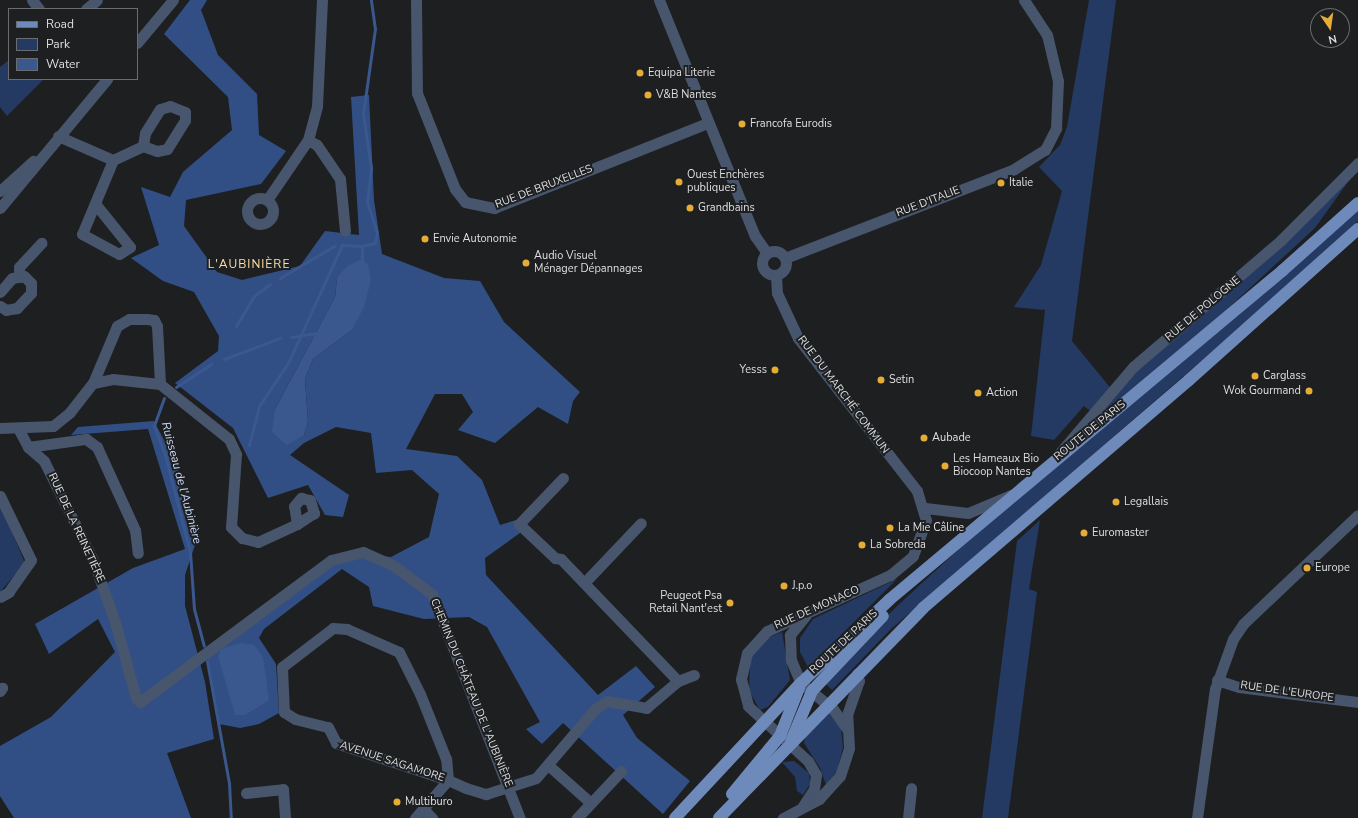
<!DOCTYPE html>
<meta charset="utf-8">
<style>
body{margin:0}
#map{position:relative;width:1358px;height:818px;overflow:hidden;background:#1e1f21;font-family:"Nunito Sans",sans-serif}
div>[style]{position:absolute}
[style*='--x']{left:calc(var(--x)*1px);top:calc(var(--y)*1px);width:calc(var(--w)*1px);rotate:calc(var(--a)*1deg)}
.green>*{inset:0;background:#243a63}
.forest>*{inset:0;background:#324f85}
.water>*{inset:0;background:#3a578e}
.stream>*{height:3px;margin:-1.5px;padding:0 1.5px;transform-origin:1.5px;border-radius:1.5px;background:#3a578e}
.minor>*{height:11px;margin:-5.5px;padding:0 5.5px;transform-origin:5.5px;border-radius:5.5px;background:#47556d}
.minor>.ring{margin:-5.5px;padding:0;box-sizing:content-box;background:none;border:11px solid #47556d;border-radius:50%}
.major>*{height:12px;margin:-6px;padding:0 6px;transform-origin:6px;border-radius:6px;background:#6e8abb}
.dots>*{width:11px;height:11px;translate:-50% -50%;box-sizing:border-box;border:2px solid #1e1f21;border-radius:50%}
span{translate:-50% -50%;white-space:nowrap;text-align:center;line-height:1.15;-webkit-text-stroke:4px #1e1f21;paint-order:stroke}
.poi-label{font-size:11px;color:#dedfe0}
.left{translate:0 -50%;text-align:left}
.right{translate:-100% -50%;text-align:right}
.street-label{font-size:11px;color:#dedfe0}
.neighbourhood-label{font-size:12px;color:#ffdfa7;letter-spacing:1px}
.water-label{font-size:12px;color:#c8dbfd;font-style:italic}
.legend{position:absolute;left:8px;top:8px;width:130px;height:72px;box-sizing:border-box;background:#1e1f21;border:1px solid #6b6c6d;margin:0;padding:5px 7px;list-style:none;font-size:12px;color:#dedfe0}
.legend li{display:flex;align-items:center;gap:8px;height:20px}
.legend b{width:20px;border:1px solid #6b6c6d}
.north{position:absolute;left:1310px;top:8px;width:40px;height:40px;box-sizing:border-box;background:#1e1f21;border:1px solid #6b6c6d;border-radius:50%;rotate:167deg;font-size:11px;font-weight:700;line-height:16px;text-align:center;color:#dedfe0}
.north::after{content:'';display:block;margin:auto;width:14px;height:18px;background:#e5ad36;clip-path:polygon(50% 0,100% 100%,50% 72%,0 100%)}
</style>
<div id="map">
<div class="green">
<div style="clip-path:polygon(1089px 0,1116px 0,1072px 341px,1113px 391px,1226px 295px,1350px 179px,1315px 228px,1225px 311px,1098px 417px,1084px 406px,1054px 440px,1031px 436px,1045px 310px,1014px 307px,1041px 265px,1062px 191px,1039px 167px,1060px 145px,1067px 127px)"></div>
<div style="clip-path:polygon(9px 60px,9px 79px,44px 79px,7px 116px,0 107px,0 67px)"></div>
<div style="clip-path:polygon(1358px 208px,1358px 221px,1267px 304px,891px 629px,832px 690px,824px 682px,895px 608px,1000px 511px,1239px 315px)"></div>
<div style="clip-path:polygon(0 504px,25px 563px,0 592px)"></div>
<div style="clip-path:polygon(1040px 520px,1029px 589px,1037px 592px,1008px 818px,982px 818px,1017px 541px)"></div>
<div style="clip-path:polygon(897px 579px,811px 665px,808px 667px,800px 652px,800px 638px,813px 619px)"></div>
<div style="clip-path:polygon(782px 632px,790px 680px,768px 707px,760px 710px,749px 691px,750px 659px,767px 638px)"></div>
<div style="clip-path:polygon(828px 711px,841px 729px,843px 747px,837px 771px,826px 785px,820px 768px,804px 743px,805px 737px)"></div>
<div style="clip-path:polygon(794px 761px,809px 773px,810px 784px,803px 795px,797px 791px,795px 777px,782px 762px)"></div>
</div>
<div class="forest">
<div style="clip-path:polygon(evenodd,190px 0,207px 0,201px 10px,218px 55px,257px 94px,259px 135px,286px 151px,261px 184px,186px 200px,184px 226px,217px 272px,242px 280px,300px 266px,325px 231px,359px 235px,351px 97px,369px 95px,374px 200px,382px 254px,444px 278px,480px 281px,504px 322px,580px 392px,573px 401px,568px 424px,538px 407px,495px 443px,458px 430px,473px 412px,462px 394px,435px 394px,406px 449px,457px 456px,482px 480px,500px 525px,516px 520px,527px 528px,485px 558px,486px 575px,598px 695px,636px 666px,655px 687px,623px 715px,637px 738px,690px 781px,663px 814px,563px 723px,542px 744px,526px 729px,540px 722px,487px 627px,469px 617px,424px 619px,373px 606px,369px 587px,342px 569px,264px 629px,259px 638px,276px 664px,279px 713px,259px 724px,240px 728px,219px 724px,207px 655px,332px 563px,363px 554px,391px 557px,429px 537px,439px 494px,412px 470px,376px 473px,371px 433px,336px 427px,304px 443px,290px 455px,349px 495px,343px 517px,325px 515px,308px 485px,268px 498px,233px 428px,175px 383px,218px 351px,219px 336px,194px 292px,163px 281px,131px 258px,159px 245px,141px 187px,170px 197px,183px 172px,232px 130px,228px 97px,164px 34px,190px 0,337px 278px,352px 330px,313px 359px,305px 379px,308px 422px,304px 435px,275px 409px,335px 297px,337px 278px)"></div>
<div style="clip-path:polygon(154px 421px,177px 465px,197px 539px,185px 575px,185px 606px,205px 682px,214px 739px,167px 753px,191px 818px,14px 818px,0 796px,0 746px,51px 717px,115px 652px,98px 619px,49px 654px,35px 624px,133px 568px,185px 549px,148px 429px,71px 435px,78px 427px)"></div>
</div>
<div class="water">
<div style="clip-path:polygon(360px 260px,368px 264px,371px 280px,364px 307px,352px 330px,313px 359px,305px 379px,308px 422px,304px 435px,287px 445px,272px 432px,275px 409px,335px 297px,337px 278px,346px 267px)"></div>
<div style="clip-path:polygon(241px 643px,254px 645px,263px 657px,269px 700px,245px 715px,235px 715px,218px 656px,221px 649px)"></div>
</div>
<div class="stream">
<div style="--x:362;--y:265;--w:19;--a:-90"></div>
<div style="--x:362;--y:246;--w:13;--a:-13"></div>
<div style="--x:375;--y:243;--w:10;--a:-79"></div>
<div style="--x:377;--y:233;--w:33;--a:-108"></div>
<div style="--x:367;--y:202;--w:34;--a:-83"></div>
<div style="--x:371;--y:168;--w:55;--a:-98.4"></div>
<div style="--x:363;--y:114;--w:86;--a:-82"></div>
<div style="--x:375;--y:29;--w:29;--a:-98"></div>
<div style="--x:280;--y:278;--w:63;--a:-30.7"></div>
<div style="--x:236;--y:326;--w:35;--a:-59"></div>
<div style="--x:254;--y:296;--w:20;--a:-37"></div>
<div style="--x:291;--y:337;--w:26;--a:-9"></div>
<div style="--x:224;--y:359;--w:60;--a:-20.6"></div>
<div style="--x:176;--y:387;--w:42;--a:-33.3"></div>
<div style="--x:164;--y:398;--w:30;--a:110"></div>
<div style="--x:154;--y:426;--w:31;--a:69"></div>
<div style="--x:165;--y:455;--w:100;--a:75.5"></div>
<div style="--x:190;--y:552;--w:57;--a:86"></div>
<div style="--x:194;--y:609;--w:38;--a:75"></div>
<div style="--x:249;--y:445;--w:40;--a:-75.6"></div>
<div style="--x:259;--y:406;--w:52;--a:-56"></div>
<div style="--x:288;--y:363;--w:130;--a:-65.4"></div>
<div style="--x:342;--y:245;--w:20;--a:3"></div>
<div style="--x:207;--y:661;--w:124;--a:79.8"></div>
<div style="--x:229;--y:783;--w:35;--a:87"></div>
</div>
<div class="minor">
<div style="--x:32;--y:0;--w:11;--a:52"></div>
<div style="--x:416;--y:0;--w:93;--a:89.4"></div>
<div style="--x:417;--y:93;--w:103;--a:68.4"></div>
<div style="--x:455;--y:189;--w:16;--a:52"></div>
<div style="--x:465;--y:202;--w:30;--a:12"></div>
<div style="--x:494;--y:208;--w:230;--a:-21.7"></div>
<div style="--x:659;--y:0;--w:255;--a:67.9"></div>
<div style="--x:755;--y:236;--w:21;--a:55"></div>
<div style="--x:86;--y:9;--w:14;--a:-39"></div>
<div style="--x:137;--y:43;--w:56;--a:-50.1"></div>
<div style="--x:58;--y:136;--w:60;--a:23.6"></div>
<div style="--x:113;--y:160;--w:80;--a:112.7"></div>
<div style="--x:82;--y:234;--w:42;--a:28.4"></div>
<div style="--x:119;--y:254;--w:13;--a:-32"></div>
<div style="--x:130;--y:247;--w:53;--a:-128.8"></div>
<div style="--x:308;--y:140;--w:10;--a:29"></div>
<div style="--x:317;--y:145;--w:41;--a:55.9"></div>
<div style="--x:340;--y:179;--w:52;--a:84.5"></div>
<div style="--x:113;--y:160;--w:33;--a:-25"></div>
<div style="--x:143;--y:146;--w:15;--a:20"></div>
<div style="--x:157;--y:151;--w:10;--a:-11"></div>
<div style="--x:167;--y:149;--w:34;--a:-58"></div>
<div style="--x:185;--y:120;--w:8;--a:-90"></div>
<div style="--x:185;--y:112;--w:16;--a:-158"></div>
<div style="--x:170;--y:106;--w:10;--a:163"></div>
<div style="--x:160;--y:109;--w:28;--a:122"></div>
<div style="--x:145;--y:133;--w:13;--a:99"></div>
<div style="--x:0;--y:191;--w:45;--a:-42.3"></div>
<div class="ring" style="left:247px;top:198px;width:15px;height:15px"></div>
<div style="--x:267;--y:200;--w:73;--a:-55.7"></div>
<div style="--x:308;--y:140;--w:35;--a:-75"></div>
<div style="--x:317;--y:106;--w:106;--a:-87.3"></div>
<div style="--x:0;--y:208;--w:168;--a:-50.3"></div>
<div class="ring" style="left:762px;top:251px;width:13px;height:13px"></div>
<div style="--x:785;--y:258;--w:246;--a:-21.2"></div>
<div style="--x:1014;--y:169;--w:36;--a:-32"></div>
<div style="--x:1045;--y:150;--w:25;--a:-63"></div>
<div style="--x:1056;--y:128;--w:47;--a:-87.6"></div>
<div style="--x:1058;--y:81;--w:47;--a:-103.4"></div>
<div style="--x:1047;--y:35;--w:42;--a:-123.3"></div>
<div style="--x:776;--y:275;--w:18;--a:87"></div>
<div style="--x:777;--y:293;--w:50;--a:65"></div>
<div style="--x:798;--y:338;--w:194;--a:52.1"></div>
<div style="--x:917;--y:491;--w:30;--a:73"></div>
<div style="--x:926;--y:520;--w:38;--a:110"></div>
<div style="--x:913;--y:556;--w:30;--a:140"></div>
<div style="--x:890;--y:575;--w:135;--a:155.5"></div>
<div style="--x:767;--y:631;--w:30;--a:132"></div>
<div style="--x:747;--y:653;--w:27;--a:103"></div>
<div style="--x:741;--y:679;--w:28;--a:75"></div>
<div style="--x:748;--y:706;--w:81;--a:42.5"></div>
<div style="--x:808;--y:761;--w:16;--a:60"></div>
<div style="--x:816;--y:775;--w:14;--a:98"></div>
<div style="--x:814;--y:789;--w:20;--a:123"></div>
<div style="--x:19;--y:277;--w:10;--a:-90"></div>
<div style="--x:19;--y:267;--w:33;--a:-47"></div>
<div style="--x:0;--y:292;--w:18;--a:-49"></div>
<div style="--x:12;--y:278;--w:12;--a:-9"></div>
<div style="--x:24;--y:276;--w:10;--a:45"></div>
<div style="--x:31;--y:283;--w:10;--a:90"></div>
<div style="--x:31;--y:293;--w:21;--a:133"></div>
<div style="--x:17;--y:308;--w:11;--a:170"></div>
<div style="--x:6;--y:310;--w:7;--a:-146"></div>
<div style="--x:93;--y:383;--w:62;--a:-67.2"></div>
<div style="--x:117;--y:326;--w:14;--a:-30"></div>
<div style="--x:129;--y:319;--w:18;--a:0"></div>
<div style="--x:147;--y:319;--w:7;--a:8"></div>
<div style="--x:154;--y:320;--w:7;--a:63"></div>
<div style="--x:157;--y:326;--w:58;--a:87"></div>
<div style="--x:0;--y:428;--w:53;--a:-2.2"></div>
<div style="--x:53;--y:426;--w:22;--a:-39"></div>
<div style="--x:70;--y:412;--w:37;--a:-52"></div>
<div style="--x:93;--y:383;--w:20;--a:-11"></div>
<div style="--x:113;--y:379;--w:47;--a:6.1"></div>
<div style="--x:160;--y:384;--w:88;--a:38.6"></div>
<div style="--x:229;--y:439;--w:17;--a:65"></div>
<div style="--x:236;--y:454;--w:73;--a:93.9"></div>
<div style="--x:231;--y:527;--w:16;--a:45"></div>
<div style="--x:242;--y:538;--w:16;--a:14"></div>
<div style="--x:258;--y:542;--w:43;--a:-24.8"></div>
<div style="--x:297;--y:524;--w:18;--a:-99"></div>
<div style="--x:294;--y:506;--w:11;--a:-49"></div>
<div style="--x:301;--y:498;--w:9;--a:13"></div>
<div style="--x:310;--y:500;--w:14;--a:73"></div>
<div style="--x:314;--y:513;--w:20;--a:147"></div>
<div style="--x:19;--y:430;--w:19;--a:62"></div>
<div style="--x:28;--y:447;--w:21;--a:41"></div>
<div style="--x:44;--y:461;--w:110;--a:63.7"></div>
<div style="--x:93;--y:560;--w:66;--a:70.5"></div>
<div style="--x:115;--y:622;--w:79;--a:74.6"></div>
<div style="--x:136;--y:698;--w:6;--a:45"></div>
<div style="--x:140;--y:702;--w:238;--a:-36.6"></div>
<div style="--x:331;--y:560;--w:33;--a:-14"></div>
<div style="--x:363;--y:552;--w:34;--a:24"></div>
<div style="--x:394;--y:566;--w:47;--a:36.4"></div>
<div style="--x:432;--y:594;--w:241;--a:68.6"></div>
<div style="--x:28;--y:447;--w:59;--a:-7.9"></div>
<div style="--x:86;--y:439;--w:14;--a:36"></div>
<div style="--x:97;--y:447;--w:91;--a:65.4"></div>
<div style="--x:135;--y:530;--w:23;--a:83"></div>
<div style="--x:1057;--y:456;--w:117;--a:-49.5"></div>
<div style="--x:1133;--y:367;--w:195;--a:-40.6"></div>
<div style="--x:1281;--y:240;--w:109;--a:-45"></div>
<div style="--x:563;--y:478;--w:64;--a:133.7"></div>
<div style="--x:519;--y:524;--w:50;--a:43.4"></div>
<div style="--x:555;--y:558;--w:6;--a:9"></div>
<div style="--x:561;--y:559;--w:169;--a:46.2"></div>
<div style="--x:0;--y:496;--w:71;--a:64.2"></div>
<div style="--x:31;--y:560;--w:39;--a:125"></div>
<div style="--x:9;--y:592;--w:10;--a:151"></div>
<div style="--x:925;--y:508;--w:43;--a:6.6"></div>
<div style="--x:968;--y:513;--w:47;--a:-22.7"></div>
<div style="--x:585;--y:582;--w:81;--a:-46.5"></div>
<div style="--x:806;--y:615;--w:26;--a:129"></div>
<div style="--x:790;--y:635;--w:25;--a:88"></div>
<div style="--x:791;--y:660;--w:25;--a:67"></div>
<div style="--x:801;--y:683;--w:41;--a:39.1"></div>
<div style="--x:833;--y:709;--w:24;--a:55"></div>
<div style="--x:1217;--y:680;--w:23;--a:18"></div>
<div style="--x:1239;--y:687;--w:120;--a:7.2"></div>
<div style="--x:0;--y:691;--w:4;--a:-56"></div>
<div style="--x:548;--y:765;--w:57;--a:41.5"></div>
<div style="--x:591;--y:803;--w:21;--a:133"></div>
<div style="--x:246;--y:793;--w:37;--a:-6"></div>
<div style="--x:283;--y:789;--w:29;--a:86"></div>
<div style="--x:591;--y:803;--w:44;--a:-46.8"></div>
<div style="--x:423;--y:809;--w:13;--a:45"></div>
<div style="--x:415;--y:818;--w:50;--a:-49"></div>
<div style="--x:448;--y:780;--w:21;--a:-95"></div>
<div style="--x:446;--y:759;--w:70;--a:-111.8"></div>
<div style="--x:420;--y:694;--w:47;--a:-116.6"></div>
<div style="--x:399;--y:652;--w:57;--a:-156.1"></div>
<div style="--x:347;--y:629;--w:14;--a:-176"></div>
<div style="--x:333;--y:628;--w:64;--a:142.6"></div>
<div style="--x:282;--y:667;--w:45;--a:87.5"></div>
<div style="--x:284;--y:712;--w:13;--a:32"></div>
<div style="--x:295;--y:719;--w:34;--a:14"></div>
<div style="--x:328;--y:727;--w:18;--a:63"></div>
<div style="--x:336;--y:743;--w:118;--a:18.3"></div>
<div style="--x:448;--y:780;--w:20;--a:24"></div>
<div style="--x:466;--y:788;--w:21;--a:17"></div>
<div style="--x:486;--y:794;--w:52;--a:-17.7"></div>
<div style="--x:536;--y:778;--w:91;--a:-49.5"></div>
<div style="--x:595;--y:709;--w:14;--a:-34"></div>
<div style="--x:607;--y:701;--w:40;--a:10"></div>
<div style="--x:646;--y:708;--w:42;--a:-40.2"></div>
<div style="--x:678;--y:681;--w:17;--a:-21"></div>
<div style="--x:783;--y:818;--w:41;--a:-27.8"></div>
<div style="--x:819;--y:799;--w:31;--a:-48"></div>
<div style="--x:840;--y:776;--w:29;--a:-72"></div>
<div style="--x:849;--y:748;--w:33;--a:-93"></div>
<div style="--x:847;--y:715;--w:36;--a:-71"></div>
<div style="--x:859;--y:681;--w:8;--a:-104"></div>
<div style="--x:908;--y:818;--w:30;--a:-84"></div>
<div style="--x:1197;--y:818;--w:130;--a:-82.1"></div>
<div style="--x:1215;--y:689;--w:53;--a:-70.2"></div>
<div style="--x:1233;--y:639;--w:18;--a:-56"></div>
<div style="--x:1243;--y:624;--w:158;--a:-43.5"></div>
</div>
<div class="major">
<div style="--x:791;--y:741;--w:54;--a:-67.2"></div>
<div style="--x:812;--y:691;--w:103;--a:-46.6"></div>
<div style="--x:732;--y:794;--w:75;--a:-50.4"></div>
<div style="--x:780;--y:736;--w:52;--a:-68.4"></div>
<div style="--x:675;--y:818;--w:185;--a:-47"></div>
<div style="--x:801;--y:683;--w:121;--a:-43.3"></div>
<div style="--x:889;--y:600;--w:513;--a:-39.93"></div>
<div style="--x:1282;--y:271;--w:102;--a:-41.8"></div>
<div style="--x:719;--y:818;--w:293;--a:-45.8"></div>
<div style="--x:923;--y:608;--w:350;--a:-40.6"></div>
<div style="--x:1189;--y:380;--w:227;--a:-41.8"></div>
</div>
<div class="dots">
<div style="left:640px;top:73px;background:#e5ad36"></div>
<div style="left:648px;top:95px;background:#e5ad36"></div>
<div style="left:742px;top:124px;background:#e5ad36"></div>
<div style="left:679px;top:182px;background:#e5ad36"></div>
<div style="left:1001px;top:183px;background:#e5ad36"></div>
<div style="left:690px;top:208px;background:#e5ad36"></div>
<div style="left:425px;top:239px;background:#e5ad36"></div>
<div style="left:526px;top:263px;background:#e5ad36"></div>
<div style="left:775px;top:370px;background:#e5ad36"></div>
<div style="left:1255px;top:376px;background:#e5ad36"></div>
<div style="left:881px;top:380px;background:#e5ad36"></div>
<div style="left:1309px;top:391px;background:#e5ad36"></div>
<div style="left:978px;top:393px;background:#e5ad36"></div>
<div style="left:924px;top:438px;background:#e5ad36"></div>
<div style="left:945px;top:466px;background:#e5ad36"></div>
<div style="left:1116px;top:502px;background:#e5ad36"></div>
<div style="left:890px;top:528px;background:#e5ad36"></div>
<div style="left:1084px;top:533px;background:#e5ad36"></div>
<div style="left:862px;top:545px;background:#e5ad36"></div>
<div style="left:1307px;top:568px;background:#e5ad36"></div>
<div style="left:784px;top:586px;background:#e5ad36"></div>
<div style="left:730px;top:603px;background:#e5ad36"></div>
<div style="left:397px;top:802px;background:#e5ad36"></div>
</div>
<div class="poi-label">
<span class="left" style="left:648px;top:73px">Equipa Literie</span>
<span class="left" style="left:656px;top:95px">V&amp;B Nantes</span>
<span class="left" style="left:750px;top:124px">Francofa Eurodis</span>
<span class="left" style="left:687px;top:182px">Ouest Enchères<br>publiques</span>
<span class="left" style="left:1009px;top:183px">Italie</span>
<span class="left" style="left:698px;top:208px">Grandbains</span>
<span class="left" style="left:433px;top:239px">Envie Autonomie</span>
<span class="left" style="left:534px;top:263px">Audio Visuel<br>Ménager Dépannages</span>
<span class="right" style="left:767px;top:370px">Yesss</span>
<span class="left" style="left:1263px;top:376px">Carglass</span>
<span class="left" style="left:889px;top:380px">Setin</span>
<span class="right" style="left:1301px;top:391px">Wok Gourmand</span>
<span class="left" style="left:986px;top:393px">Action</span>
<span class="left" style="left:932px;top:438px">Aubade</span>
<span class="left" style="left:953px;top:466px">Les Hameaux Bio<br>Biocoop Nantes</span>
<span class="left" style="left:1124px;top:502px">Legallais</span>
<span class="left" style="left:898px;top:528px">La Mie Câline</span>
<span class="left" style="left:1092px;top:533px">Euromaster</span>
<span class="left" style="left:870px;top:545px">La Sobreda</span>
<span class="left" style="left:1315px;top:568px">Europe</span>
<span class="left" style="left:792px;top:586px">J.p.o</span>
<span class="right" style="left:722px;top:603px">Peugeot Psa<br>Retail Nant'est</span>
<span class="left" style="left:405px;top:802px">Multiburo</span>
</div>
<div class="street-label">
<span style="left:544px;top:187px;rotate:-21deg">RUE DE BRUXELLES</span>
<span style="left:928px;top:202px;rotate:-21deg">RUE D'ITALIE</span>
<span style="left:1203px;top:309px;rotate:-40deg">RUE DE POLOGNE</span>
<span style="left:843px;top:395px;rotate:53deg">RUE DU MARCHÉ COMMUN</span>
<span style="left:1090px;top:431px;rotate:-39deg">ROUTE DE PARIS</span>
<span style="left:76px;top:528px;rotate:65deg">RUE DE LA REINETIÈRE</span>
<span style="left:817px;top:608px;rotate:-24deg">RUE DE MONACO</span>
<span style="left:844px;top:642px;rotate:-43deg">ROUTE DE PARIS</span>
<span style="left:1287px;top:692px;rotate:8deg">RUE DE L'EUROPE</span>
<span style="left:471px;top:693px;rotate:68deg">CHEMIN DU CHÂTEAU DE L'AUBINIÈRE</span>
<span style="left:392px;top:762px;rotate:18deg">AVENUE SAGAMORE</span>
</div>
<div class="neighbourhood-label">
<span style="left:249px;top:265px">L'AUBINIÈRE</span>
</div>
<div class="water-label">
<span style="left:181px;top:483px;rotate:75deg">Ruisseau de l'Aubinière</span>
</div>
<ul class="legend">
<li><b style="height:5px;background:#6e8abb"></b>Road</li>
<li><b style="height:11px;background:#243a63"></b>Park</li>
<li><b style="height:11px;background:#3a578e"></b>Water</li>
</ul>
<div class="north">N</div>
</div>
